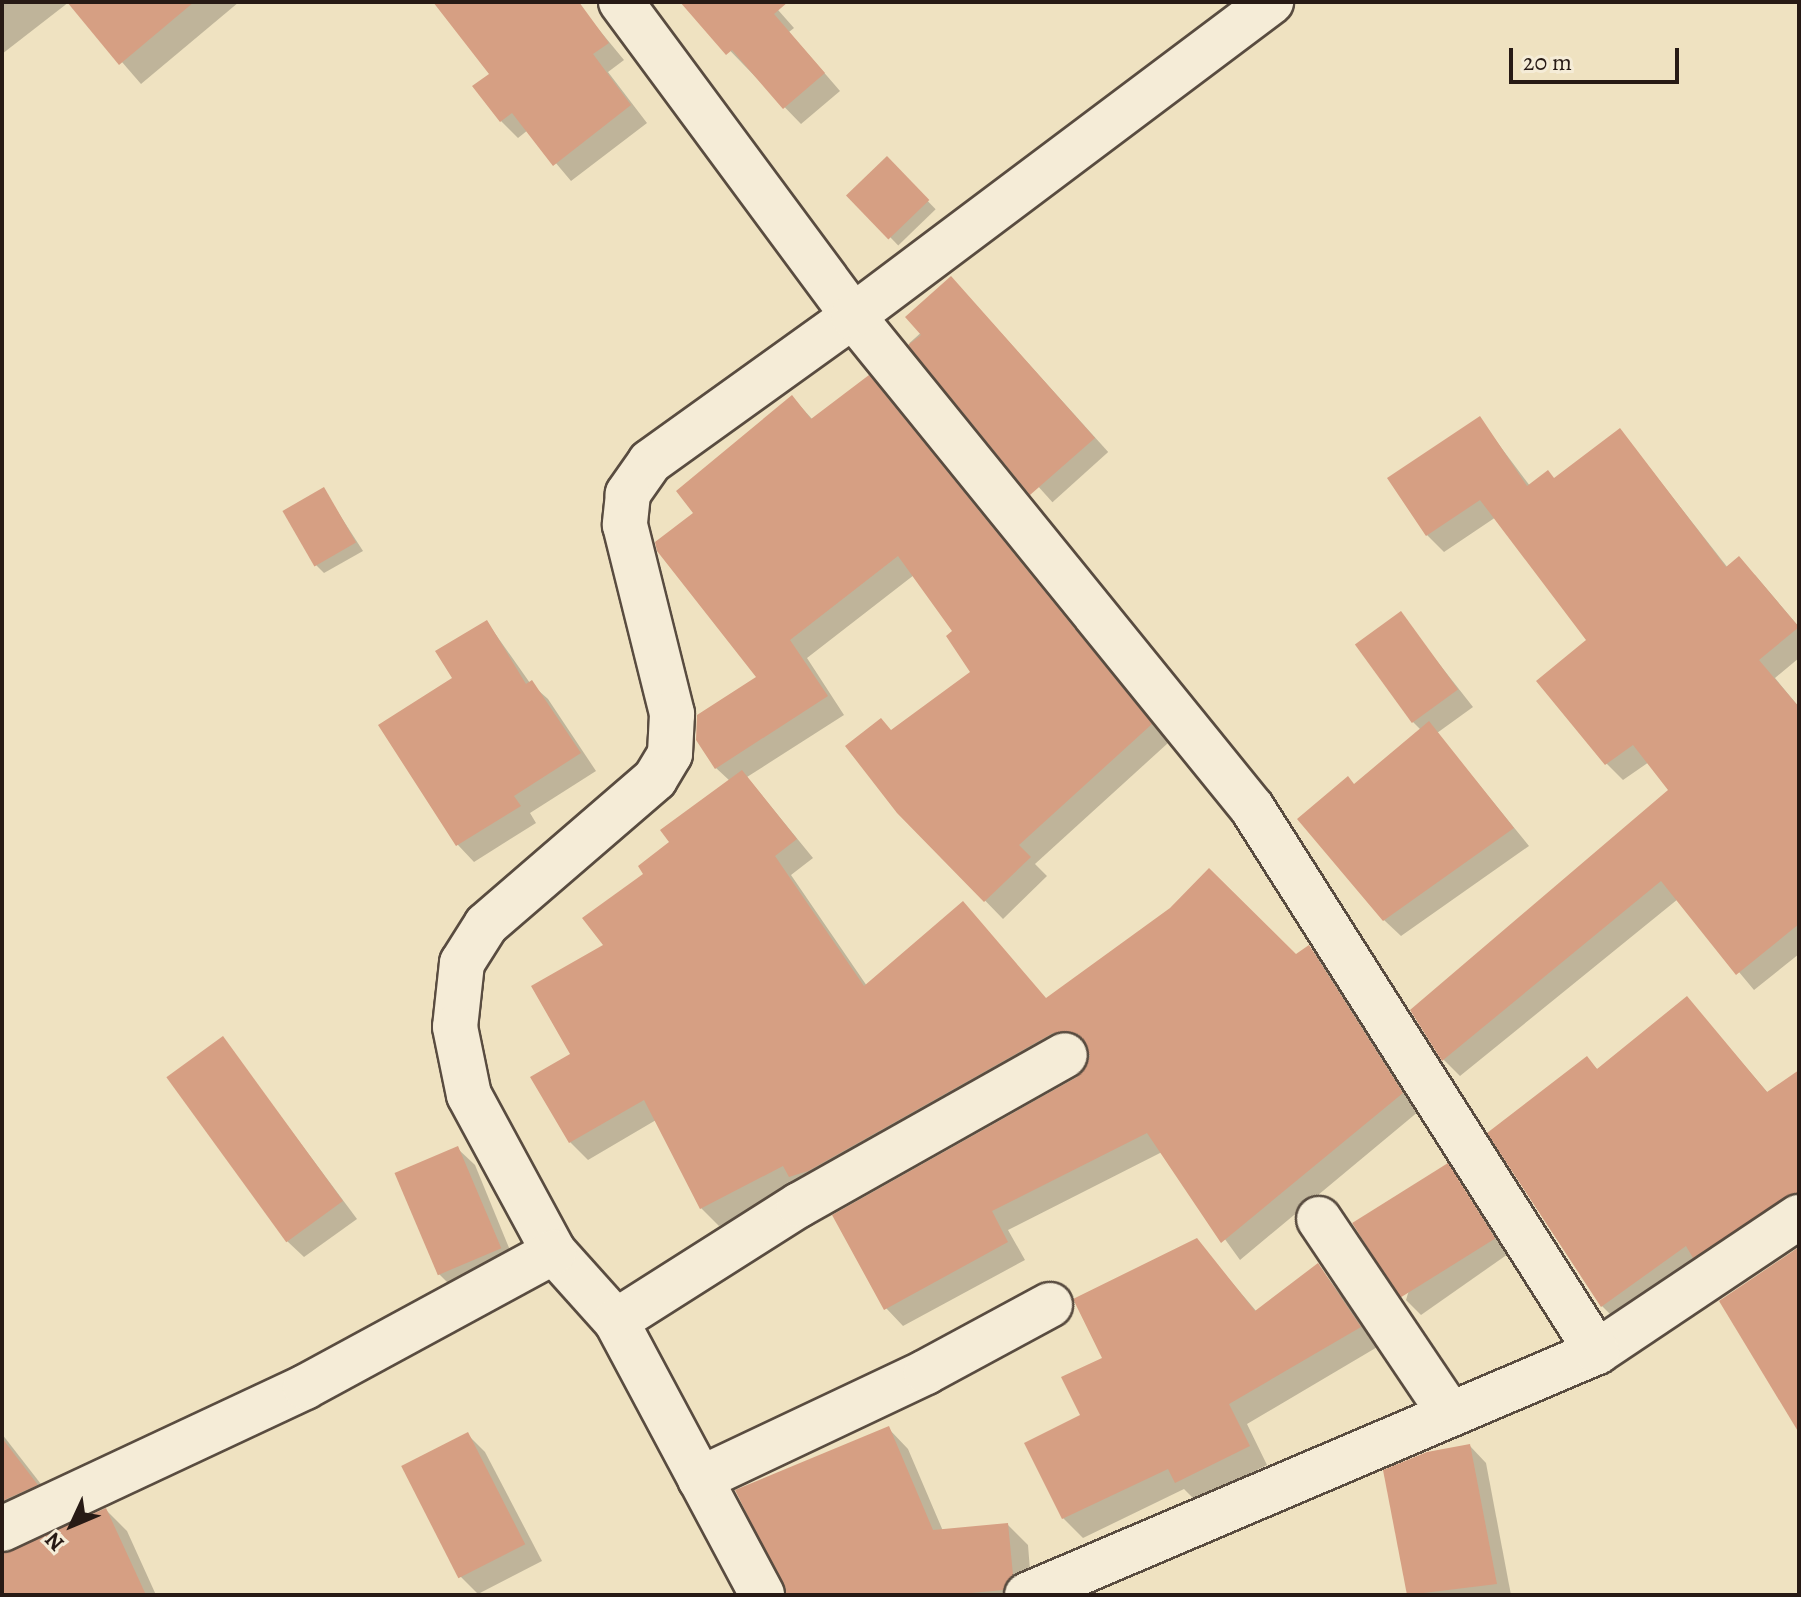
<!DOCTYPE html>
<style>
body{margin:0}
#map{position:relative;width:1801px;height:1597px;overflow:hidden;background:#efe2c1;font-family:Alegreya,serif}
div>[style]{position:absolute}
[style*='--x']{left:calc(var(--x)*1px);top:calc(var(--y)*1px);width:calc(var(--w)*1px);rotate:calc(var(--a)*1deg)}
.shadow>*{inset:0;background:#0003;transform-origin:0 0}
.building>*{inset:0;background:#d69f83;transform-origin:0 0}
.roads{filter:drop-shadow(2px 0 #594c40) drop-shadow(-2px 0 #594c40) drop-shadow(0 2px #594c40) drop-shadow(0 -2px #594c40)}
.minor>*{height:44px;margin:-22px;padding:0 22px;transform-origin:22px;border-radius:22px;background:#f5ecd7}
span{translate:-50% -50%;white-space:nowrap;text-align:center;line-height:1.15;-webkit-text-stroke:7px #f5ecd7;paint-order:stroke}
.frame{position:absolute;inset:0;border:4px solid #271a15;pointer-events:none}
.north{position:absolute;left:32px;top:1485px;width:80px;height:80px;-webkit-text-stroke:6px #f5ecd7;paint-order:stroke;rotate:226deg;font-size:22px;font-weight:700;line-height:32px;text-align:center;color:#271a15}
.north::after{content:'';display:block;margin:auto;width:28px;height:36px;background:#271a15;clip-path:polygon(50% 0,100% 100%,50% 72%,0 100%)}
.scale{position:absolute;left:1509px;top:48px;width:170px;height:36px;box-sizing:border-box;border:4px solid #271a15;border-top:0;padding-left:10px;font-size:24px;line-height:28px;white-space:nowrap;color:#271a15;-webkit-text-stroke:6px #f5ecd7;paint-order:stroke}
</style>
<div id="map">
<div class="shadow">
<div style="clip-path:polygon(2px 2px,69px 2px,2px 54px)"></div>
<div style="clip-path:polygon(70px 2px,239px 2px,141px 84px)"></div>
<div style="clip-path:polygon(455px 2px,566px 2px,582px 9px,624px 60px,608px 72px,647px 123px,571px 181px,528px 130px,518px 138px,501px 121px,492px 74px)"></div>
<div style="clip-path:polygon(683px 2px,771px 2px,794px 28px,789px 32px,840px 91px,801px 124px)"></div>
<div style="left:887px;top:159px;width:70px;height:52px;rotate:46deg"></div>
<div style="left:965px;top:293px;width:214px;height:75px;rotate:48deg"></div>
<div style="clip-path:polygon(868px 378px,1168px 743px,1035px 864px,1047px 876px,1003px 919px,899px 812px,892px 732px,973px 673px,955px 632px,914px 575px,807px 658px,844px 715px,747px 777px,813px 858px,791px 875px,867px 986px,1047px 999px,1296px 957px,1309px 947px,1326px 965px,1419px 1111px,1240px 1260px,1162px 1152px,1008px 1230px,1025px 1260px,903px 1326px,886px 1308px,1089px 1068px,1089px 1050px,1071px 1050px,719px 1226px,701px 1208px,656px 1120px,588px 1160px,570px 1142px,533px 1078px,572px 1055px,605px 946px,646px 874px,730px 781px,716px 768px,759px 677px,696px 513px,792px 397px,813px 420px)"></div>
<div style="clip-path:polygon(1479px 418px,1530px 486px,1555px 480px,1620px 430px,1728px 568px,1755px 575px,1799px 627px,1799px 658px,1775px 678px,1799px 707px,1799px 954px,1754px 990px,1678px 899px,1460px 1076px,1443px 1059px,1671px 791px,1649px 762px,1623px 780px,1606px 763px,1589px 640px,1496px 517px,1444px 552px,1427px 535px)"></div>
<div style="clip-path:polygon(323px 489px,363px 551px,324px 573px,316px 565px)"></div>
<div style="clip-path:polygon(1400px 614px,1473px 707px,1437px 733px,1529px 846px,1401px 936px,1384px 920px,1355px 786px,1421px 730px,1413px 722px)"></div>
<div style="clip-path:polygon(487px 622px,530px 683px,548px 699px,596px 771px,530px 813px,536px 823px,474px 862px,458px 845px,381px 726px,454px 678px)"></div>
<div style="clip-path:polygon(1687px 998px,1768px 1093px,1799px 1072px,1799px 1215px,1619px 1323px,1602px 1306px,1490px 1133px,1587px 1059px,1598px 1070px)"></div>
<div style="clip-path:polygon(223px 1039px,357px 1219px,304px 1257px,287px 1241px)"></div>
<div style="clip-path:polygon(458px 1149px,475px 1165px,516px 1265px,455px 1290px,439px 1274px)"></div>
<div style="clip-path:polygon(1447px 1166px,1508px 1254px,1421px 1315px,1406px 1300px)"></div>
<div style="clip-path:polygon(1196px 1240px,1257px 1312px,1318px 1265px,1379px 1346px,1247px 1424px,1267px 1465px,1196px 1501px,1184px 1489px,1083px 1538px,1063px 1518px,1083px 1416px,1104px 1359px)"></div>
<div style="clip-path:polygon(888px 1428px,908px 1449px,943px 1531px,1008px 1525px,1028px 1545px,1032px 1595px,794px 1595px)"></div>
<div style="clip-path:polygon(2px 1434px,58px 1506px,2px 1538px)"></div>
<div style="clip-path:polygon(468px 1435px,485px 1452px,542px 1561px,478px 1594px,461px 1577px)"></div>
<div style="clip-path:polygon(1470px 1446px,1486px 1463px,1511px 1595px,1409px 1595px,1386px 1471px)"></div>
<div style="clip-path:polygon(106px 1510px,127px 1531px,156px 1595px,2px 1595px,2px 1553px,13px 1554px)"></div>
</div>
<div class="building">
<div style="clip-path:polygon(67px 2px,194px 2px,119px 65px)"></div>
<div style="clip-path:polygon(433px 2px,579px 2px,609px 43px,593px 54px,631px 105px,553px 166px,512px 113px,500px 122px,472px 86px,489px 74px)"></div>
<div style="clip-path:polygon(680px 2px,788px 2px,774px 14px,825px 73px,783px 109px,732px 50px,726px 55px)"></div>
<div style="left:887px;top:156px;width:61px;height:57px;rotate:46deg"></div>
<div style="clip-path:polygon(951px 276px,1095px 438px,1030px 495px,908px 345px,921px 335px,905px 317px)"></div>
<div style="clip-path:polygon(869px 375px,1152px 724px,1019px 845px,1031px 857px,984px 902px,897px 813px,845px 746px,881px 718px,891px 730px,970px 672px,946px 636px,952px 631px,898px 556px,790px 640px,828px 696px,715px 769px,696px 740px,697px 715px,756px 677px,657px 551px,655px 542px,693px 513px,676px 491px,792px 395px,811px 419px)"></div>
<div style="clip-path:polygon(1480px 416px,1527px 486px,1548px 470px,1554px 478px,1620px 428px,1726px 567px,1739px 556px,1799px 627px,1759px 660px,1799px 707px,1799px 924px,1736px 975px,1661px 881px,1442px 1061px,1410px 1010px,1668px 790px,1633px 745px,1605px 765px,1536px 681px,1586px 640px,1480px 500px,1426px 536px,1387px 478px)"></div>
<div style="left:324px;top:487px;width:64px;height:48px;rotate:60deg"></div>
<div style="left:1401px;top:611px;width:97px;height:57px;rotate:54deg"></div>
<div style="clip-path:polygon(487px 620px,526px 684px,532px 680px,581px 753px,514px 796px,521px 806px,456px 846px,378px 725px,452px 678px,435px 651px)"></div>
<div style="clip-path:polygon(1429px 721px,1514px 828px,1383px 921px,1297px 819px,1348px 776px,1354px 784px)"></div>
<div style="clip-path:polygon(742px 770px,797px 839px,775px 856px,864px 986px,963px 901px,1046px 998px,1170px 908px,1209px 868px,1296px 954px,1309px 945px,1403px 1093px,1221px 1243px,1147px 1133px,992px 1211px,1008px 1242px,884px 1310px,832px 1215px,1077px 1077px,1090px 1056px,1078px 1034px,1053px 1033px,808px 1171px,789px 1177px,783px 1166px,700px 1209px,644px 1100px,569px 1143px,530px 1077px,570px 1054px,531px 986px,603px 945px,582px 918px,643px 874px,638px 866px,669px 842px,660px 830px)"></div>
<div style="clip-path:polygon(1687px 996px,1767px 1092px,1799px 1070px,1799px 1192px,1693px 1258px,1686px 1246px,1601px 1307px,1487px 1133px,1587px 1056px,1597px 1069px)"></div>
<div style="left:223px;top:1036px;width:204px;height:70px;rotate:54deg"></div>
<div style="left:458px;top:1146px;width:111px;height:69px;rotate:67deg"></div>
<div style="left:1448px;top:1163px;width:89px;height:113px;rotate:58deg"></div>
<div style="clip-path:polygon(1197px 1238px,1255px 1311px,1318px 1263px,1361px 1327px,1229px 1404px,1250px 1446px,1175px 1483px,1168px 1469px,1062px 1519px,1024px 1443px,1080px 1415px,1061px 1377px,1102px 1358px,1073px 1299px)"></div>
<div style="clip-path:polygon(1799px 1247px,1799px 1433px,1719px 1301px)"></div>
<div style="clip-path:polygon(889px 1426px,933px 1530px,1008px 1523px,1013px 1575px,1003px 1590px,950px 1595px,787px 1595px,735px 1490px)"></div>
<div style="left:468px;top:1432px;width:126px;height:75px;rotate:63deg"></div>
<div style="clip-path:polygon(2px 1438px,38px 1485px,2px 1501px)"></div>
<div style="clip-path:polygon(1470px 1444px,1497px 1584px,1407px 1595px,1383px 1470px,1427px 1452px)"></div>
<div style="clip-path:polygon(106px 1508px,146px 1595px,2px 1595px,2px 1554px)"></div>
</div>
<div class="roads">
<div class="minor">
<div style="--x:621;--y:2;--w:390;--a:53.5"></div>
<div style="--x:853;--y:316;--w:250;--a:144.3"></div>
<div style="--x:650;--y:462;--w:39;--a:125"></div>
<div style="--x:628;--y:494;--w:31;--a:96"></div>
<div style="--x:625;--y:525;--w:195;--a:76"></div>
<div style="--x:672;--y:714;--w:40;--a:92.9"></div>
<div style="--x:670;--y:754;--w:29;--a:121"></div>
<div style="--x:655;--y:779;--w:223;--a:139.2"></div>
<div style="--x:486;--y:925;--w:45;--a:122.3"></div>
<div style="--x:462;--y:963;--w:64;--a:96.2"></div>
<div style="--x:455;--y:1027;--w:69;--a:78.4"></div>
<div style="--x:469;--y:1095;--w:179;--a:61.6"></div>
<div style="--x:554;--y:1252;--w:93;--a:48.1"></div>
<div style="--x:616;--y:1321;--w:310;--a:61.9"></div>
<div style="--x:1319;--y:1219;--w:235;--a:56.1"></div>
<div style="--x:616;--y:1321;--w:217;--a:-32.4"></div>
<div style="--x:799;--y:1205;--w:305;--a:-29.4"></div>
<div style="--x:1597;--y:1352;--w:243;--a:-33.8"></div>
<div style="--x:700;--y:1479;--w:250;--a:-25.3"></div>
<div style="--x:926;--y:1372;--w:141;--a:-28.4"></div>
<div style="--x:2;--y:1529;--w:335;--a:-25.1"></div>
<div style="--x:305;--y:1387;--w:283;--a:-28.5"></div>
<div style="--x:1027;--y:1595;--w:620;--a:-23.09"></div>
<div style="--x:1597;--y:1352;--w:644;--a:-122.38"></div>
<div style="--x:1252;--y:808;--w:633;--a:-129.04"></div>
<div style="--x:853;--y:316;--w:523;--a:-36.91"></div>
</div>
</div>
<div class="frame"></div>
<div class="north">N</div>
<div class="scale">20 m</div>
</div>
